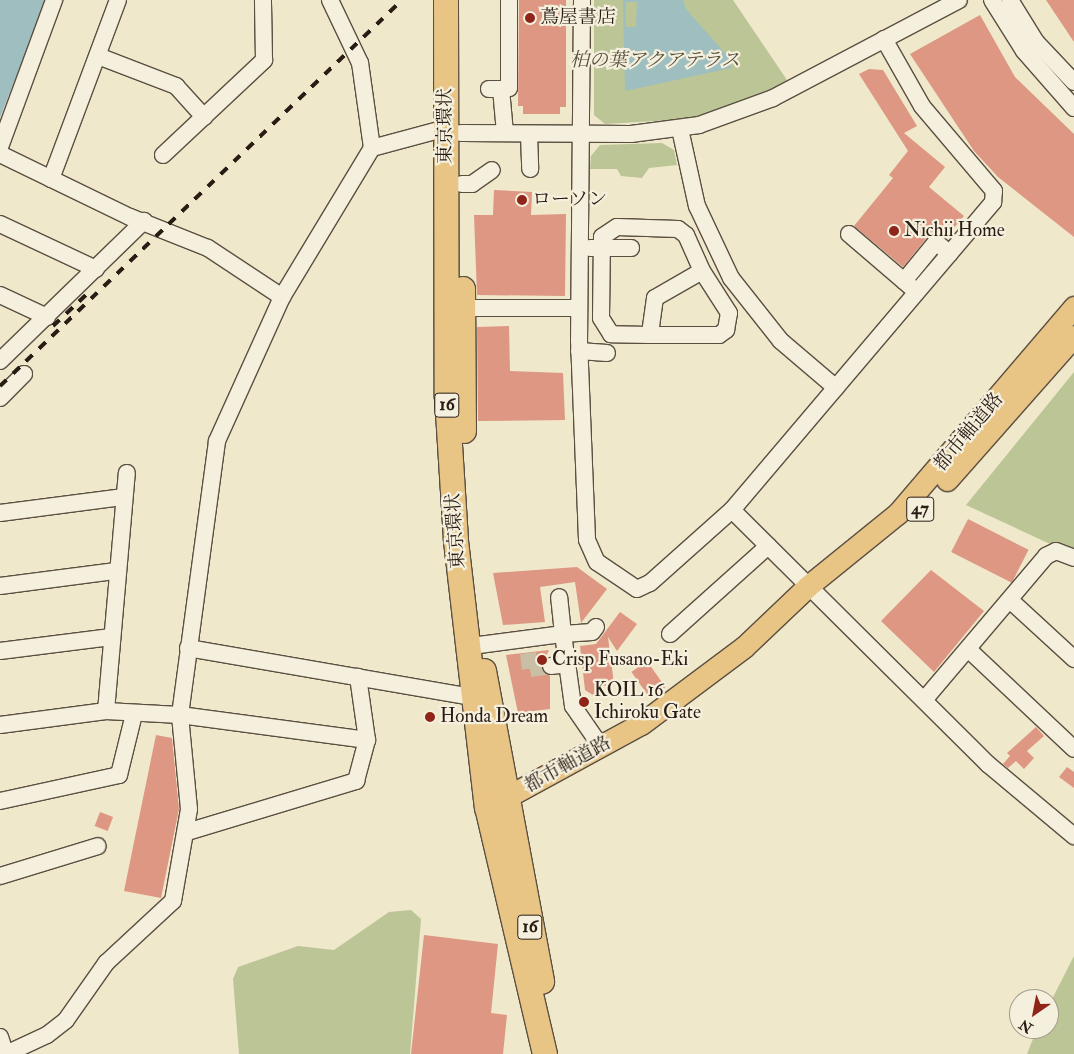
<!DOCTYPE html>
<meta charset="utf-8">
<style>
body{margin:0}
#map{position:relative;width:1074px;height:1054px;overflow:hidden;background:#f0e8ca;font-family:"IM FELL Double Pica","Noto Serif JP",serif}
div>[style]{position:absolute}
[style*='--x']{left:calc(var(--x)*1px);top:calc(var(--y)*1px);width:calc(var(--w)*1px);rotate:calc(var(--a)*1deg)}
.green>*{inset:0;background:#bbc596}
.water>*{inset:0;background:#9ebec0}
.building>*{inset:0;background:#dd9782;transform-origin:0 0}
.minor-tunnel>*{height:16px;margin-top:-8px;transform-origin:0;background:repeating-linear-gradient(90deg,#c8bfa6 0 16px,transparent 0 24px)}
.roads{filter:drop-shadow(1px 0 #5b4f42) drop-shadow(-1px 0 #5b4f42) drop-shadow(0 1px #5b4f42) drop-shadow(0 -1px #5b4f42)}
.minor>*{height:16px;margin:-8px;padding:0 8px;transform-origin:8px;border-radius:8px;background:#f5f0dd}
.major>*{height:21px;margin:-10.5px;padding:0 10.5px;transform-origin:10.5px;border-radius:10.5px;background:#e8c485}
.highway>*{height:24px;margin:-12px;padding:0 12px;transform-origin:12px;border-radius:12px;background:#e8c485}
.rail>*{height:4px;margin-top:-2px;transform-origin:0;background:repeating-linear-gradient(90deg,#291c14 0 9px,transparent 0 18px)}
.dots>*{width:14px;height:14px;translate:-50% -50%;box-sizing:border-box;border:2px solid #f5f0dd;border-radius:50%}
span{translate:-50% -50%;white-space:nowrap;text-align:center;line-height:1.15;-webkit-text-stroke:4.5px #f5f0dd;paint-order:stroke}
.shield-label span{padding:1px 4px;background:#f5f0dd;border:1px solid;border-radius:4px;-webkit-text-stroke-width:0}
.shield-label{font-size:18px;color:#291c14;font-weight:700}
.poi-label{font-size:19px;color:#291c14}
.left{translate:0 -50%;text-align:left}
.park-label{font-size:19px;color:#554f3b;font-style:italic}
.street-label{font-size:19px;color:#291c14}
.north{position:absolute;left:1009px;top:989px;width:50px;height:50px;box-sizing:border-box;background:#f5f0dd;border:1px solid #a39b8d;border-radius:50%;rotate:213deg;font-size:14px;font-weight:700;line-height:20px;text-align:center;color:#291c14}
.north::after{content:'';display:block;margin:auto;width:18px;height:22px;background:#8f2418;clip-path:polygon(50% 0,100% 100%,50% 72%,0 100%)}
</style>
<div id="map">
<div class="green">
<div style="clip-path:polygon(594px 0,733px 0,789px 83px,734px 108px,689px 119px,605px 124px,594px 115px)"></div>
<div style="clip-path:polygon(662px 143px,674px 150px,677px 165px,649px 168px,642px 178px,621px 176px,617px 169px,590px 169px,591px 156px,600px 145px)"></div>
<div style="clip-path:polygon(1074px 372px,1074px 555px,966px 505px)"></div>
<div style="clip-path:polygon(411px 910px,421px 919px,410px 1054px,239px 1054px,233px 979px,238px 967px,298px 946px,334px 950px,389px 912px)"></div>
<div style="clip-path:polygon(1074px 956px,1074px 1054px,1027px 1054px,1037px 1029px,1049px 1029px,1049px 1005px)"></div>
</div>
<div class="water">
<div style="clip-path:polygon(0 0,46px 0,0 118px)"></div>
<div style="clip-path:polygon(evenodd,623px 0,683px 0,686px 9px,729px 58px,731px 68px,625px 91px,623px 0,626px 2px,637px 2px,636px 27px,626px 27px,626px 2px)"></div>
</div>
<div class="building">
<div style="clip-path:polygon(519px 0,566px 0,566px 107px,560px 107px,560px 114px,523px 114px,523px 106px,518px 106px)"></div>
<div style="clip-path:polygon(1046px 0,1074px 0,1074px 42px)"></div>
<div style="clip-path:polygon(980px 15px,1015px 77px,1074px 134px,1074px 237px,998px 177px,974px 151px,910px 54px)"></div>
<div style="clip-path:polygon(869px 69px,883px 70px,917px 126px,904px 133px,945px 167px,929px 187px,964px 216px,953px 229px,946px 223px,929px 235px,903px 267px,854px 226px,893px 178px,889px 175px,908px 151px,859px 74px)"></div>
<div style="clip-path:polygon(494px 190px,532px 192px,531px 215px,566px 214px,565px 296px,477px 295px,474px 215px,493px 215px)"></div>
<div style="clip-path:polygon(509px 326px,510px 371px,563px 373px,565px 420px,478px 421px,477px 327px)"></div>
<div style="left:968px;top:519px;width:68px;height:37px;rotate:27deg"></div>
<div style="clip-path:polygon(577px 567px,607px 589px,581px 623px,575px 582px,540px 587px,545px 622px,503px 625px,493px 573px)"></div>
<div style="clip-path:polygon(931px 570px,984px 611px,934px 672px,881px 621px)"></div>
<div style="clip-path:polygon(620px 612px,637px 624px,617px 651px,608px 637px,614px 684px,603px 686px,604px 692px,596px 697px,585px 690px,580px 646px,596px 644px)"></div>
<div style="clip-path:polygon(549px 650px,541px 667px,550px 676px,550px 709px,518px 713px,506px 655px)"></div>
<div style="left:647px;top:661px;width:32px;height:19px;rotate:55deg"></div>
<div style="clip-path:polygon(1036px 727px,1044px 736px,1027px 751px,1034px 758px,1024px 769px,1016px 761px,1008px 768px,1003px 764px,1010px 756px,1007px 753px)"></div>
<div style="clip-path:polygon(156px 735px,172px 738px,179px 809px,161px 898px,124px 891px)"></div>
<div style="clip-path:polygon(1067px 767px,1074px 772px,1074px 788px,1059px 777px)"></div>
<div style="left:100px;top:812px;width:14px;height:15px;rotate:21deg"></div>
<div style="clip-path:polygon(424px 935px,498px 944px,491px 1013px,507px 1015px,503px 1054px,411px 1054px)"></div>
</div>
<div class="minor-tunnel">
<div style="--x:528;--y:653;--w:16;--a:83"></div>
<div style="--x:530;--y:669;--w:21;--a:-8"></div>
</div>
<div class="roads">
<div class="minor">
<div style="--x:582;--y:0;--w:340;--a:90.5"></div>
<div style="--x:579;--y:340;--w:200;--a:87.7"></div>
<div style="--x:587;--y:540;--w:24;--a:66"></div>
<div style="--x:597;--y:562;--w:48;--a:34"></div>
<div style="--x:637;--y:589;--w:14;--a:-25"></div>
<div style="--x:650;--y:583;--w:110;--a:-41.7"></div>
<div style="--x:732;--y:510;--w:404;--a:-49.7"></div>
<div style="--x:993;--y:202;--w:11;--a:-85"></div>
<div style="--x:994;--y:191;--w:111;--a:-130.3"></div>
<div style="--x:922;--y:106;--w:77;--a:-119.6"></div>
<div style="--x:992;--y:0;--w:60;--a:57.9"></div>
<div style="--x:1024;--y:51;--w:76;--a:48.7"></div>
<div style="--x:1010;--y:0;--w:49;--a:58.2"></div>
<div style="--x:1036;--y:42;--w:55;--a:46.5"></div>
<div style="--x:98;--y:56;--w:84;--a:21"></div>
<div style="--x:176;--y:86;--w:42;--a:47.9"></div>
<div style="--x:489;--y:89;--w:12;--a:0"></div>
<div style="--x:501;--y:89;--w:44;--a:84.8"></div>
<div style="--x:501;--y:89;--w:8;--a:-7"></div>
<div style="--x:509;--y:88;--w:88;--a:-90"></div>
<div style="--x:680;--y:129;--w:79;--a:77.6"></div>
<div style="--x:697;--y:206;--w:80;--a:64.7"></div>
<div style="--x:731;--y:278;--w:80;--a:51.6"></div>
<div style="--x:781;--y:341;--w:72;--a:40.5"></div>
<div style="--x:461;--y:133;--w:170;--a:0.3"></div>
<div style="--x:631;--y:134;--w:69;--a:-7.5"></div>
<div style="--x:699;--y:125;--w:79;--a:-20"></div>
<div style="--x:773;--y:98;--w:210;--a:-27.8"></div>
<div style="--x:529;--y:134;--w:35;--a:88"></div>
<div style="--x:0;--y:147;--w:157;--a:-69.8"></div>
<div style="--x:372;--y:148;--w:77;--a:-15.1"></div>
<div style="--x:0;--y:154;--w:144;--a:25.9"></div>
<div style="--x:130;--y:217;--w:84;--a:21.7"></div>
<div style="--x:208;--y:248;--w:89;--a:33.5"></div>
<div style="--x:163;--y:155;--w:139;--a:-43.2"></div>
<div style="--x:264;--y:60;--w:60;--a:-91"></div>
<div style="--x:51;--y:179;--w:191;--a:-69.5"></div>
<div style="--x:462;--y:184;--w:10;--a:0"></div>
<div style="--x:472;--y:184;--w:24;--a:-35"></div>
<div style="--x:0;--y:224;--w:106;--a:25.1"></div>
<div style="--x:617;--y:227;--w:61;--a:1.9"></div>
<div style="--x:678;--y:229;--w:10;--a:37"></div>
<div style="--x:686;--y:235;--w:39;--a:66"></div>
<div style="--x:702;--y:271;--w:54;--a:150.1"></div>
<div style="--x:655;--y:298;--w:37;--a:98"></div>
<div style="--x:650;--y:335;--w:39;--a:-179"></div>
<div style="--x:611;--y:334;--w:19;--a:-122"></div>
<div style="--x:601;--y:318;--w:81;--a:-89.3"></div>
<div style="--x:602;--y:237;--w:18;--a:-34"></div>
<div style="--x:849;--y:234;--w:89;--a:40.5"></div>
<div style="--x:590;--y:248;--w:41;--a:0"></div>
<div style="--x:904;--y:281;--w:50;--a:-50.6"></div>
<div style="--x:936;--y:242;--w:18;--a:41"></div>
<div style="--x:0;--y:295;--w:52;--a:25.1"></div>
<div style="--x:463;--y:308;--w:116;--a:0"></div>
<div style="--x:650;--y:335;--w:69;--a:0"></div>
<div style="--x:719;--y:335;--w:9;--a:-36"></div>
<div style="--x:726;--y:330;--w:17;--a:-80"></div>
<div style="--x:729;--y:313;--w:50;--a:-122.7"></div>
<div style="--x:579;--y:351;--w:28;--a:4"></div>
<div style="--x:0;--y:361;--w:201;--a:-44.2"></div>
<div style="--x:0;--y:398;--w:34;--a:-45"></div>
<div style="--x:732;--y:510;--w:362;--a:44.8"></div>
<div style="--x:989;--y:765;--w:111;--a:39.9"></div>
<div style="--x:0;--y:513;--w:125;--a:-7.4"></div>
<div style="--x:0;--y:586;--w:117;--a:-7.4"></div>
<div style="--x:1011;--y:601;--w:86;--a:42.6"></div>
<div style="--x:596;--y:627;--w:6;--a:129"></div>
<div style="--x:592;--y:632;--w:29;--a:176"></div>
<div style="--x:563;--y:634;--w:73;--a:82.1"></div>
<div style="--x:573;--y:706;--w:51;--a:55.4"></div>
<div style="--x:670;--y:634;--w:132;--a:-41.9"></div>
<div style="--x:479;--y:645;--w:85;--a:-7.5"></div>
<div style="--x:563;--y:634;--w:37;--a:-96"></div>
<div style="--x:188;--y:648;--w:299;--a:9.8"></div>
<div style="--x:969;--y:650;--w:144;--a:43.3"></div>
<div style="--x:0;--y:651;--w:112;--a:-7.2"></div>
<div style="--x:551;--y:666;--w:16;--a:-7"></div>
<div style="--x:924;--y:700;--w:189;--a:-49.7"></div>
<div style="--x:1046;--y:556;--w:11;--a:-27"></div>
<div style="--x:1056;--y:551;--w:19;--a:21"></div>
<div style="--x:106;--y:711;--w:239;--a:-85"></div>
<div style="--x:0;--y:725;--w:107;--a:-7.5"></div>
<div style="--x:106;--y:711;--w:74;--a:3.1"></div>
<div style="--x:180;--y:715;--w:189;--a:7.6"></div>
<div style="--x:0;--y:801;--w:122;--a:-12.3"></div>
<div style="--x:119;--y:775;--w:63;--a:-76.2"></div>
<div style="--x:187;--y:832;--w:177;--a:-16.8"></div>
<div style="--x:356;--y:781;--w:42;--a:-75"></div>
<div style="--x:367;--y:740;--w:64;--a:-98.1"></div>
<div style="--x:0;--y:876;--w:102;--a:-17"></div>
<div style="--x:0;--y:1037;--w:16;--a:72"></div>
<div style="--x:6;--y:1054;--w:45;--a:-24.9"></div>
<div style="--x:47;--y:1035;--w:24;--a:-38"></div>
<div style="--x:66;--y:1020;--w:70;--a:-54.9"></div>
<div style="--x:106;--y:963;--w:91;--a:-42.8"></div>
<div style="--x:173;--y:901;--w:93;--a:-80.1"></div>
<div style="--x:189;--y:809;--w:94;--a:-95.5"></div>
<div style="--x:180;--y:715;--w:276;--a:-82.3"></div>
<div style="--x:217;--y:441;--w:158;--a:-65.7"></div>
<div style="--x:282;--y:297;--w:174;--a:-58.9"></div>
<div style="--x:372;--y:148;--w:86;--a:-98"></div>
<div style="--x:360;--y:63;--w:70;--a:-115.5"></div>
</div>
<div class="major">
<div style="--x:947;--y:480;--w:192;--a:-48.6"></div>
<div style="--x:494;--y:804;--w:167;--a:-28.6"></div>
<div style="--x:641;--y:724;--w:129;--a:-36.8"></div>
<div style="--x:744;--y:647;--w:88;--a:-43.6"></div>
<div style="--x:808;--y:586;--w:116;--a:-39"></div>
<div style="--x:898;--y:513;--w:271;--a:-49.5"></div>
</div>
<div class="highway">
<div style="--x:446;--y:0;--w:397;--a:89.9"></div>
<div style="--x:447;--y:397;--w:144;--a:86.4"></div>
<div style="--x:456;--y:541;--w:268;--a:83.4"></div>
<div style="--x:487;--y:807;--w:254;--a:76.8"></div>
<div style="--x:463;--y:289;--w:142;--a:89.6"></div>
<div style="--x:484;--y:671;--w:316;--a:79.4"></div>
</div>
</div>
<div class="rail">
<div style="--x:53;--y:326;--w:47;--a:-43.3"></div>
<div style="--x:0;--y:386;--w:557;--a:-43.84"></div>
</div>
<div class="dots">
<div style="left:530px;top:18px;background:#8f2418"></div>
<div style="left:522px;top:200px;background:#8f2418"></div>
<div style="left:894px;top:231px;background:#8f2418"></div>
<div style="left:542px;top:660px;background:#8f2418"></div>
<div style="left:584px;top:702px;background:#8f2418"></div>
<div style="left:430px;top:717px;background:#8f2418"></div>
</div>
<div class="shield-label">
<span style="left:447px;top:405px">16</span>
<span style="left:920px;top:509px">47</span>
<span style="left:530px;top:927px">16</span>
</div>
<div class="poi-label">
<span class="left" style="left:540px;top:18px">蔦屋書店</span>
<span class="left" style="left:532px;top:200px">ローソン</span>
<span class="left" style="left:904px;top:231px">Nichii Home</span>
<span class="left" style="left:552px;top:660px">Crisp Fusano-Eki</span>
<span class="left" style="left:594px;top:702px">KOIL 16<br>Ichiroku Gate</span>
<span class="left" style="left:440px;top:717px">Honda Dream</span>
</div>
<div class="park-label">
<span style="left:655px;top:61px">柏の葉アクアテラス</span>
</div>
<div class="street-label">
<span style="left:446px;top:126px;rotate:-90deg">東京環状</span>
<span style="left:969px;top:432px;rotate:-50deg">都市軸道路</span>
<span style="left:456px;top:531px;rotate:-94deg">東京環状</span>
<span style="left:568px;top:765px;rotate:-29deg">都市軸道路</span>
</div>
<div class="north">N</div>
</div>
